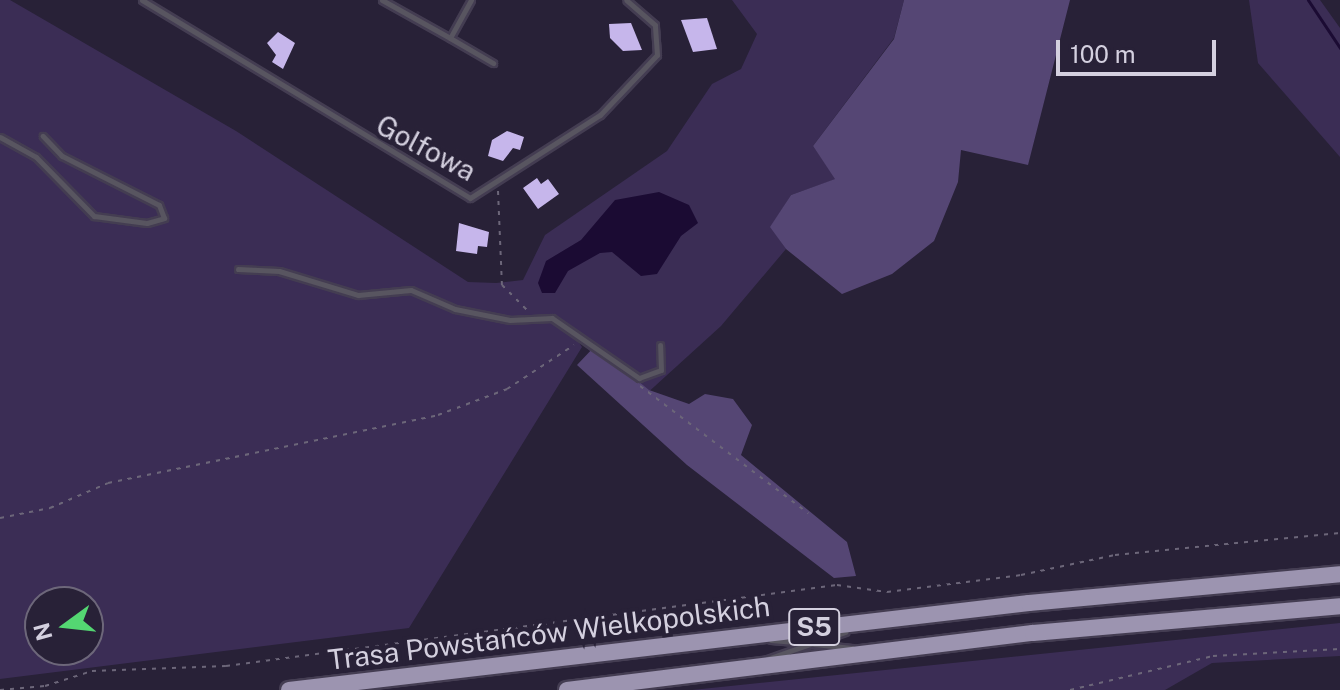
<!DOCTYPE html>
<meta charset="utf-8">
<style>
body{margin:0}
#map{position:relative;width:1340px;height:690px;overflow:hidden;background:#282137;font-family:"Public Sans",sans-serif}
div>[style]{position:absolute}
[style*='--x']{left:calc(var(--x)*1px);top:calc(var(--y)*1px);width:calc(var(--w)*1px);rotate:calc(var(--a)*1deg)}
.green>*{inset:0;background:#3b2d55}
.forest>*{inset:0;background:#554674}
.water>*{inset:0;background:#1b0b33}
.stream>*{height:3px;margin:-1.5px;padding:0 1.5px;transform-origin:1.5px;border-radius:1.5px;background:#1b0b33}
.building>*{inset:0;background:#c6b6eb}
.path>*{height:2px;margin-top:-1px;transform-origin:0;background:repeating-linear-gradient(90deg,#6c6679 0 4px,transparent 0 10px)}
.roads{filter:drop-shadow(2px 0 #443d52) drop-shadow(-2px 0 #443d52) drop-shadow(0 2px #443d52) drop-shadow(0 -2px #443d52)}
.lane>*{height:5px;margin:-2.5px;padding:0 2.5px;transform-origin:2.5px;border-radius:2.5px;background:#585560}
.highway>*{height:16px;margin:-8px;padding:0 8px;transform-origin:8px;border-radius:8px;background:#9c94b0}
span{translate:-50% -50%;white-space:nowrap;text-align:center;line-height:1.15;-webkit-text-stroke:8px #282137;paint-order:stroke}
.shield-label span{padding:2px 6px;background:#282137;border:2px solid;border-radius:6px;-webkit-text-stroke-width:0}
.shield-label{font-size:26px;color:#d4d0df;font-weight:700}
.street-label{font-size:28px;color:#d4d0df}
.north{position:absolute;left:24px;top:586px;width:80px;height:80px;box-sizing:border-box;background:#282137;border:2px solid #6d677a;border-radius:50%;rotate:255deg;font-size:22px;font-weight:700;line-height:32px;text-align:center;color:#d4d0df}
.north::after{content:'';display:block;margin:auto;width:28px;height:36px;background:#54d672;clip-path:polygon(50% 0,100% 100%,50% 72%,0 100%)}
.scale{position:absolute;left:1056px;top:40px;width:160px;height:36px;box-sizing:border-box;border:4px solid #d4d0df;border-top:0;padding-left:10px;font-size:24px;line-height:28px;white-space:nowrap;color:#d4d0df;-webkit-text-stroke:6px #282137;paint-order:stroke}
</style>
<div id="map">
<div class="green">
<div style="clip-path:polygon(evenodd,0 0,10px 0,236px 131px,468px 282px,496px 283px,523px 280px,545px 235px,667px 151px,712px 84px,741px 69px,757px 34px,732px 0,904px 0,894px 38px,813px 146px,836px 179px,791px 195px,771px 227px,786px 249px,721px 326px,644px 396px,578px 341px,582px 347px,409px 628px,0 679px,0 0,40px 602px,88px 602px,88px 650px,40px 650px,40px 602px)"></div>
<div style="clip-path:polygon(1249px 0,1320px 0,1340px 28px,1340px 157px,1258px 63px)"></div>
<div style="clip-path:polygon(1340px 623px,1340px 656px,1212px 663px,1165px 690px,692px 690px)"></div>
</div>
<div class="forest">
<div style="clip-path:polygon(904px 0,1070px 0,1028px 165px,961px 150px,958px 182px,934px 241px,892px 274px,842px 294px,786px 249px,770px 227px,791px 195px,835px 179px,813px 146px,894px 39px)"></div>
<div style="clip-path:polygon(595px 346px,649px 390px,689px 404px,705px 394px,733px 399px,752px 425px,741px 455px,847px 542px,856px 576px,834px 578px,687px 465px,577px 365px)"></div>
</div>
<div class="water">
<div style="clip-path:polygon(659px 192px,689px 205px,698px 223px,681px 236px,657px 274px,641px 276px,612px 252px,600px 253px,568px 271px,555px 293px,542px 293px,538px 283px,546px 261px,581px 240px,615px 200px)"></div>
</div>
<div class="stream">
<div style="--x:1308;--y:0;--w:58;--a:56.3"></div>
</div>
<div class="building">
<div style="clip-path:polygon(707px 18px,717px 49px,693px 52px,681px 20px)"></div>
<div style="clip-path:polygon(631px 23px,642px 50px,623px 51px,610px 38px,609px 24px)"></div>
<div style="clip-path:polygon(278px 32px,295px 43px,283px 69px,272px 62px,276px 55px,267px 43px)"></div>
<div style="clip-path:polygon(507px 131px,524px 137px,520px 150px,513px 148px,503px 161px,488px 156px,492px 140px)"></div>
<div style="clip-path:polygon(537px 178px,541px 184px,548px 179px,559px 194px,538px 209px,523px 188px)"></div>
<div style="clip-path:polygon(459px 223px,489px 232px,487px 247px,478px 246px,477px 254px,456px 251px)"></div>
</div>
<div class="path">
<div style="--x:498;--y:191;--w:94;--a:87.6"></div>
<div style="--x:502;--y:285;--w:35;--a:45"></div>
<div style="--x:640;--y:386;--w:211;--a:37.1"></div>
<div style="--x:0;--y:518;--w:51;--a:-11.3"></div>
<div style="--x:50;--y:508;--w:63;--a:-23.3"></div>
<div style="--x:108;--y:483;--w:337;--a:-11.6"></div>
<div style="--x:438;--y:415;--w:74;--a:-20.6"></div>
<div style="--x:507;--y:389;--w:80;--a:-33.3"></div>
<div style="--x:0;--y:690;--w:45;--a:-5.1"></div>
<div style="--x:45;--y:686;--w:49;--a:-17.7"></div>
<div style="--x:92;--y:671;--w:134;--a:-2.1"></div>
<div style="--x:226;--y:666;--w:616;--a:-7.55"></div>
<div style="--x:837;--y:585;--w:50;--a:8"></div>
<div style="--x:887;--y:592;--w:135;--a:-7.2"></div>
<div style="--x:1021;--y:575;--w:96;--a:-12"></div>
<div style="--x:1115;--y:555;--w:226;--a:-5.6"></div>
<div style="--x:1070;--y:690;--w:147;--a:-13.4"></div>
<div style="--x:1213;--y:656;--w:127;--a:-3.2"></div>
</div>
<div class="roads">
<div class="lane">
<div style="--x:142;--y:0;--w:383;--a:31.1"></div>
<div style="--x:470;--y:198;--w:154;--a:-32.6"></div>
<div style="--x:600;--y:115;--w:83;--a:-46.5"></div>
<div style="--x:657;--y:55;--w:30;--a:-94"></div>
<div style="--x:655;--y:25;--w:38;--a:-139"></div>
<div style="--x:382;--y:0;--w:78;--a:29.2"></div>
<div style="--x:471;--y:0;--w:43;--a:118.9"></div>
<div style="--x:450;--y:38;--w:50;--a:30.2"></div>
<div style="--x:0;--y:137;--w:41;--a:29.1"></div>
<div style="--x:36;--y:157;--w:83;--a:45.5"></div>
<div style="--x:94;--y:216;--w:53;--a:7.5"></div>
<div style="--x:147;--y:223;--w:18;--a:-16"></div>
<div style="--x:164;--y:218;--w:14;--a:-111"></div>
<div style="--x:159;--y:205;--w:109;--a:-153.2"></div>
<div style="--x:62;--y:156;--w:28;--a:-134"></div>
<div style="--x:238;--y:269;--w:41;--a:2.8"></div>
<div style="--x:279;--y:271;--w:83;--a:16.9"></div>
<div style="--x:358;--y:295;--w:53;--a:-5.4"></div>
<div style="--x:411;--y:290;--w:48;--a:23.4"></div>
<div style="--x:455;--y:309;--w:56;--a:11.3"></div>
<div style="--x:510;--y:320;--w:42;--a:-2.7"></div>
<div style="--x:552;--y:318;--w:106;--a:34.6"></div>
<div style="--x:639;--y:378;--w:23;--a:-20"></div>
<div style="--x:661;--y:370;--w:25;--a:-92"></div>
<div style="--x:771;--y:640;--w:34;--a:5"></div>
<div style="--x:814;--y:644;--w:38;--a:6"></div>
<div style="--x:767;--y:659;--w:83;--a:-19.1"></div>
</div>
<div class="highway">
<div style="--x:289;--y:690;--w:745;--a:-6.71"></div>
<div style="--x:1029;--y:603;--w:312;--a:-5.3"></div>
<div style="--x:567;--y:690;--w:469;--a:-7"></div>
<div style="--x:1033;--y:633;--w:308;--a:-5"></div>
</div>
</div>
<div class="shield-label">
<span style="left:814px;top:627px">S5</span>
</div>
<div class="street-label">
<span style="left:426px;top:148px;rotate:28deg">Golfowa</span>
<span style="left:549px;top:633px;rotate:-7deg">Trasa Powstańców Wielkopolskich</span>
</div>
<div class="north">N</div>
<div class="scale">100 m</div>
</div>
